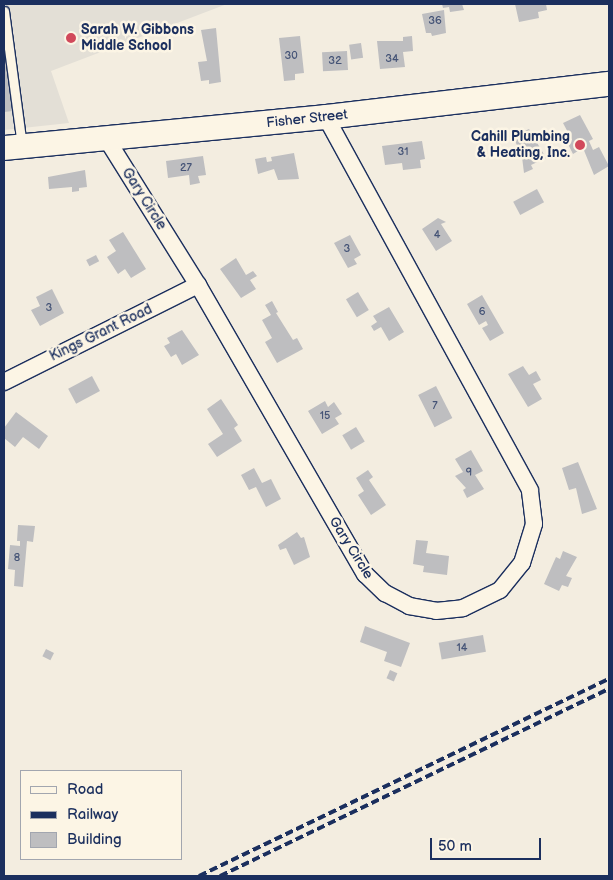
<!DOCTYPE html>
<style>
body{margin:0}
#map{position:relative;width:613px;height:880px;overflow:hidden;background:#f3ede0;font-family:"Balsamiq Sans",sans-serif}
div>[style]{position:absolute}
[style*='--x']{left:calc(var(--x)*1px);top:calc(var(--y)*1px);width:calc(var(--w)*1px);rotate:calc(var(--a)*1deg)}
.built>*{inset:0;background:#e3dfd6}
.building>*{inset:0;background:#bebec0;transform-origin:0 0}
.roads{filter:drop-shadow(1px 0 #1b2f5e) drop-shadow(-1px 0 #1b2f5e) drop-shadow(0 1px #1b2f5e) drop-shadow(0 -1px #1b2f5e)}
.lane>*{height:9px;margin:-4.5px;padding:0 4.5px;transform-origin:4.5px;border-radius:4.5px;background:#fcf5e5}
.street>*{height:16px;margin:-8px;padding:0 8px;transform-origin:8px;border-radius:8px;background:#fcf5e5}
.secondary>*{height:24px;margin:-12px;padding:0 12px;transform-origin:12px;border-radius:12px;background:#fcf5e5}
.rail>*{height:4px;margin-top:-2px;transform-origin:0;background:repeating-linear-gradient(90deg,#1b2f5e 0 8px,transparent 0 12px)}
.dots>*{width:14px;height:14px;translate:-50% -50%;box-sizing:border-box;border:2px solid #fcf5e5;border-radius:50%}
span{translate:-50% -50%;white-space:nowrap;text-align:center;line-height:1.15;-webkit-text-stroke:5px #fcf5e5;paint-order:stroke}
.number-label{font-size:11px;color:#445376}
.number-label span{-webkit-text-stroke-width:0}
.poi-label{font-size:14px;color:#1b2f5e;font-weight:700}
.left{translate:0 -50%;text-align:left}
.right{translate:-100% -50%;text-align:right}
.street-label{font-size:14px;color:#1b2f5e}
.frame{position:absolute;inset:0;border:5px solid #1b2f5e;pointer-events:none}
.legend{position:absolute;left:20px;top:770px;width:162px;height:90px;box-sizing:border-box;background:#fcf5e5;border:1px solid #a2a6af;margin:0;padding:6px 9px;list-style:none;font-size:15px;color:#1b2f5e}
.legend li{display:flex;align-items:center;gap:10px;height:25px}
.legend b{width:25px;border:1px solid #a2a6af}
.scale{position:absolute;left:430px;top:838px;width:111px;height:22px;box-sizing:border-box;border:2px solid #1b2f5e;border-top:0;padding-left:6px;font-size:15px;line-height:18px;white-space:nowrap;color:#1b2f5e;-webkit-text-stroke:4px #fcf5e5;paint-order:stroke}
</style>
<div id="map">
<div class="built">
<div style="clip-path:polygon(4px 4px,227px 4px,51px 71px,69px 123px,4px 130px)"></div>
</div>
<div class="building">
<div style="clip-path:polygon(442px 4px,462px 4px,464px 10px,450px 12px,449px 7px,443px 8px)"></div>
<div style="clip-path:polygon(515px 4px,546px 4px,547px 10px,538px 12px,539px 18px,519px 22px)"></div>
<div style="clip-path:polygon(444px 10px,446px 33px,432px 36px,431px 33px,426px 33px,422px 14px)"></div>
<div style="clip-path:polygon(216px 28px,221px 82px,209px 84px,209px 80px,201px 81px,198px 62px,207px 61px,201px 30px)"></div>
<div style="clip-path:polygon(300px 36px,304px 73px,295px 74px,295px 80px,284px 81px,279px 38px)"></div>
<div style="clip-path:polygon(412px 36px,413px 51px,403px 52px,405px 67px,380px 69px,377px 41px,403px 41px,403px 37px)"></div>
<div style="left:361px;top:43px;width:15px;height:12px;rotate:82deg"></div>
<div style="clip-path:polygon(4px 51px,13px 111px,4px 112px)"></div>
<div style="left:347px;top:51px;width:19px;height:25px;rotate:87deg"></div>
<div style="clip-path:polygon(580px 115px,593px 139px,589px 141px,593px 150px,599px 147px,609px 166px,594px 175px,583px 148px,573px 154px,567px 142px,572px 140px,563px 123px)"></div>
<div style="clip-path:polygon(529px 129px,546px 158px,531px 165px,533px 169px,524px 173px,522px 157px,513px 136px)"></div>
<div style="clip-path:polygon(422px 141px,425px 159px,420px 160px,421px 168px,403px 170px,402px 163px,385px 165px,382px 146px)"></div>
<div style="clip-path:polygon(294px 153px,299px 179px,278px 180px,274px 169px,258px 174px,255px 159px,266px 157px,267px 162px,272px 161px,271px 157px)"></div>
<div style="clip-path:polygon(203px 156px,206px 175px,198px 176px,200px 183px,190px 185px,189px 175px,168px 178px,166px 161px)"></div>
<div style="clip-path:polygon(85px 170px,87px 187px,79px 188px,79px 191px,72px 192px,72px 187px,49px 189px,48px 177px)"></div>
<div style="left:537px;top:189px;width:15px;height:27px;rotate:62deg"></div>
<div style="clip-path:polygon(438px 218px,446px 222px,441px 224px,452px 241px,436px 251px,422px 229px)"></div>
<div style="clip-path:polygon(123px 232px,146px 269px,131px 278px,125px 269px,118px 274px,107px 257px,116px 251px,109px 240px)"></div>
<div style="clip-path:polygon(350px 235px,361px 255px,354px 259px,357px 264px,348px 268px,334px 243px)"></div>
<div style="left:96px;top:255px;width:7px;height:11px;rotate:63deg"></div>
<div style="clip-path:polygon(236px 258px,246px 275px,253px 271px,257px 276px,250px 280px,256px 289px,241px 298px,220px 269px)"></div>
<div style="clip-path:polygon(52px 289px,64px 313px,40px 326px,31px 310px,40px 306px,36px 297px)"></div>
<div style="left:358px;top:292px;width:21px;height:14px;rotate:59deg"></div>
<div style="clip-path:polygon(482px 295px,504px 333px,490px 341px,482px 328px,488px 325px,486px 321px,479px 325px,467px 304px)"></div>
<div style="clip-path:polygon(272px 301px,278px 312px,276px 313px,293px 340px,297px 338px,303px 349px,277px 363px,265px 342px,272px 338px,262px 320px,271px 315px,265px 305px)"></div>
<div style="clip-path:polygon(389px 307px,404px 332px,389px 341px,381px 327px,374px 331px,371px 326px,377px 322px,373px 316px)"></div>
<div style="clip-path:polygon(182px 330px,199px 355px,182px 365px,176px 354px,171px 357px,164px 346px,170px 343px,167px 338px)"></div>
<div style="clip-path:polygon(523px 366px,529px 375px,536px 371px,541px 380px,533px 384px,542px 399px,528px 407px,508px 374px)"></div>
<div style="left:92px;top:376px;width:17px;height:27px;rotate:62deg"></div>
<div style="left:436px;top:386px;width:36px;height:20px;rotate:63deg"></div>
<div style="clip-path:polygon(221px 399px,238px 425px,234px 428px,242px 441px,217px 457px,208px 444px,223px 434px,207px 409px)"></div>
<div style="clip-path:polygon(325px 401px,328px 407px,334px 402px,342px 414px,335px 418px,339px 424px,322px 434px,308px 411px)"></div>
<div style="clip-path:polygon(16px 412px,48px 436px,39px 449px,23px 437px,15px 447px,4px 438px,4px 428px)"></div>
<div style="left:356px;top:427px;width:17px;height:16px;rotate:59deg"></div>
<div style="clip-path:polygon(471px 450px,483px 471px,475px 475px,484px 489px,467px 498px,463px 490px,466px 488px,455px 476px,463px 472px,455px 459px)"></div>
<div style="clip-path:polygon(578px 462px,597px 509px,582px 514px,576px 488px,569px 490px,562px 468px)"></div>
<div style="clip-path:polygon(254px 468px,262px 483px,271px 479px,281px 499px,266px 507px,256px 487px,249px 490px,241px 475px)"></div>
<div style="clip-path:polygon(368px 470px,373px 477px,369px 480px,386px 505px,371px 515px,358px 495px,364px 491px,356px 478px)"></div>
<div style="clip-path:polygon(18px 525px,35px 526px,33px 542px,27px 541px,23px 587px,14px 586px,15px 570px,8px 569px,10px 545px,20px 546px,20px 541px,17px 541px)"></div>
<div style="clip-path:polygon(297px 532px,301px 538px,304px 537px,310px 557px,294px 565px,286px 548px,280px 550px,278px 545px)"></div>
<div style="clip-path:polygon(416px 540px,428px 541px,426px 553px,449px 556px,447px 575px,423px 572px,424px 566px,413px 564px)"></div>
<div style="clip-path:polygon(563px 551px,577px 557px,566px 576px,572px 578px,568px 587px,562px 585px,559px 591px,544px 584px,556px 557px,560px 559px)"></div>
<div style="clip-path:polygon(365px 626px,410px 643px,401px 667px,384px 661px,387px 652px,360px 642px)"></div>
<div style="left:483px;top:635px;width:17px;height:45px;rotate:80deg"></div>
<div style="left:46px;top:649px;width:9px;height:8px;rotate:27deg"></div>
<div style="left:390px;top:670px;width:8px;height:9px;rotate:23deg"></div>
</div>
<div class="roads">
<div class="lane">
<div style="--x:4;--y:11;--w:136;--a:82.4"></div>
</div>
<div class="street">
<div style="--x:106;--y:138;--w:173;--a:58"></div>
<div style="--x:198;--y:285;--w:334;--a:60"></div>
<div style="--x:365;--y:574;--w:28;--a:44"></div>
<div style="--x:385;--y:593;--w:27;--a:28"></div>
<div style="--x:409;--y:606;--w:27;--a:10"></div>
<div style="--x:436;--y:611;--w:27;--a:-6"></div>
<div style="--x:463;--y:608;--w:41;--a:-25.9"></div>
<div style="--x:500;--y:590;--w:35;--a:-51"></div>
<div style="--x:522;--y:563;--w:41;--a:-72.9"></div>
<div style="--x:534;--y:524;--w:34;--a:-97"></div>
<div style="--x:530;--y:490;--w:425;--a:-118.7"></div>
<div style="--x:4;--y:382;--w:217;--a:-26.6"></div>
</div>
<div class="secondary">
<div style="--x:4;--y:148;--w:323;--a:-5.5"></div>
<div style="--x:326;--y:117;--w:285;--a:-6.7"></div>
</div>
</div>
<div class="rail">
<div style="--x:199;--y:876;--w:455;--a:-25.7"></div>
<div style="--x:220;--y:876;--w:432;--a:-25.7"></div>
</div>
<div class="dots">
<div style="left:71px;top:38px;background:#d1495b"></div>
<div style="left:580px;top:145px;background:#d1495b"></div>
</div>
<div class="number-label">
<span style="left:435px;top:21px">36</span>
<span style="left:291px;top:56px">30</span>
<span style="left:392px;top:59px">34</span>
<span style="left:335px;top:61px">32</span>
<span style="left:403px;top:152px">31</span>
<span style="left:186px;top:168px">27</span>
<span style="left:437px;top:235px">4</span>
<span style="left:347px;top:249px">3</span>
<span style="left:49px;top:308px">3</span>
<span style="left:482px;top:312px">6</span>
<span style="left:435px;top:406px">7</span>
<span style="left:325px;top:416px">15</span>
<span style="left:469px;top:473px">9</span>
<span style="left:17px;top:558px">8</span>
<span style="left:462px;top:648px">14</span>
</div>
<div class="poi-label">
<span class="left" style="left:81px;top:38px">Sarah W. Gibbons<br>Middle School</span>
<span class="right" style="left:570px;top:145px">Cahill Plumbing<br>&amp; Heating, Inc.</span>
</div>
<div class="street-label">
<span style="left:307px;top:119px;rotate:-6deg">Fisher Street</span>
<span style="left:144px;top:199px;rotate:58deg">Gary Circle</span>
<span style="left:101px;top:333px;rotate:-26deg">Kings Grant Road</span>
<span style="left:351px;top:548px;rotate:58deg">Gary Circle</span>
</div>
<div class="frame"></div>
<ul class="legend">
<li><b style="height:6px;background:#fcf5e5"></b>Road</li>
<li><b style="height:6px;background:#1b2f5e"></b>Railway</li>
<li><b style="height:14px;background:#bebec0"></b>Building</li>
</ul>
<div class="scale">50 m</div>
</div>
